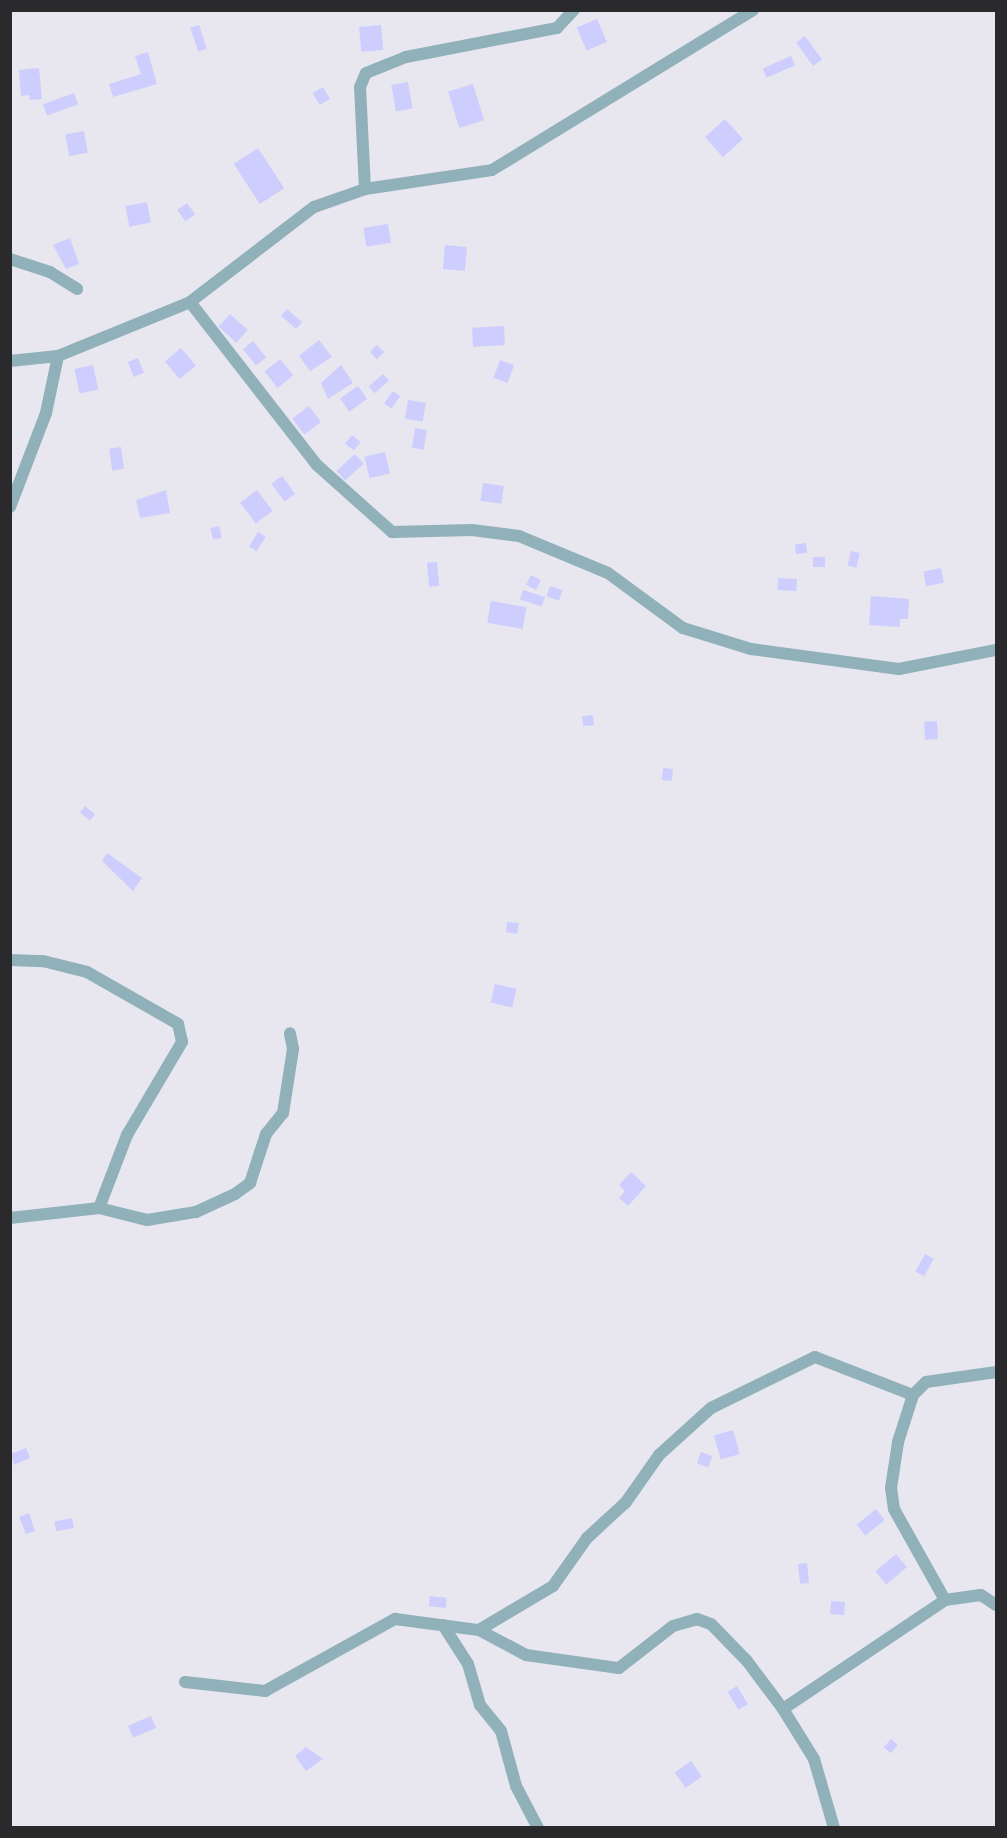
<!DOCTYPE html>
<style>
body{margin:0}
#map{position:relative;width:1007px;height:1838px;overflow:hidden;background:#e8e6ef;font-family:Quicksand,sans-serif}
div>[style]{position:absolute}
[style*='--x']{left:calc(var(--x)*1px);top:calc(var(--y)*1px);width:calc(var(--w)*1px);rotate:calc(var(--a)*1deg)}
.building>*{inset:0;background:#cdcefe;transform-origin:0 0}
.minor>*{height:12px;margin:-6px;padding:0 6px;transform-origin:6px;border-radius:6px;background:#90b1b9}
span{translate:-50% -50%;white-space:nowrap;text-align:center;line-height:1.15;-webkit-text-stroke:4.5px #f5f3fc;paint-order:stroke}
.frame{position:absolute;inset:0;border:12px solid #2a292c;pointer-events:none}
</style>
<div id="map">
<div class="building">
<div style="left:597px;top:19px;width:25px;height:22px;rotate:67deg"></div>
<div style="left:199px;top:25px;width:25px;height:9px;rotate:72deg"></div>
<div style="left:381px;top:25px;width:25px;height:22px;rotate:85deg"></div>
<div style="left:805px;top:36px;width:29px;height:11px;rotate:54deg"></div>
<div style="clip-path:polygon(148px 52px,157px 84px,113px 97px,109px 84px,141px 74px,135px 56px)"></div>
<div style="left:791px;top:56px;width:10px;height:31px;rotate:66deg"></div>
<div style="clip-path:polygon(39px 68px,42px 99px,30px 100px,29px 95px,21px 96px,19px 70px)"></div>
<div style="left:408px;top:82px;width:27px;height:17px;rotate:80deg"></div>
<div style="left:473px;top:84px;width:38px;height:26px;rotate:73deg"></div>
<div style="left:323px;top:87px;width:14px;height:12px;rotate:60deg"></div>
<div style="left:74px;top:93px;width:12px;height:33px;rotate:70deg"></div>
<div style="left:725px;top:119px;width:27px;height:27px;rotate:48deg"></div>
<div style="left:84px;top:131px;width:22px;height:19px;rotate:80deg"></div>
<div style="left:258px;top:148px;width:48px;height:29px;rotate:57deg"></div>
<div style="left:147px;top:202px;width:21px;height:22px;rotate:79deg"></div>
<div style="left:187px;top:203px;width:14px;height:12px;rotate:54deg"></div>
<div style="left:388px;top:224px;width:19px;height:25px;rotate:81deg"></div>
<div style="clip-path:polygon(70px 238px,79px 264px,66px 269px,53px 245px)"></div>
<div style="left:445px;top:245px;width:22px;height:24px;rotate:5deg"></div>
<div style="left:287px;top:309px;width:20px;height:9px;rotate:41deg"></div>
<div style="left:230px;top:314px;width:24px;height:17px;rotate:42deg"></div>
<div style="left:504px;top:326px;width:19px;height:32px;rotate:87deg"></div>
<div style="clip-path:polygon(319px 340px,332px 357px,310px 371px,299px 356px)"></div>
<div style="left:253px;top:341px;width:21px;height:13px;rotate:51deg"></div>
<div style="left:377px;top:345px;width:10px;height:10px;rotate:45deg"></div>
<div style="left:181px;top:348px;width:23px;height:21px;rotate:50deg"></div>
<div style="left:138px;top:358px;width:16px;height:11px;rotate:68deg"></div>
<div style="left:280px;top:359px;width:21px;height:20px;rotate:51deg"></div>
<div style="left:500px;top:360px;width:15px;height:19px;rotate:20deg"></div>
<div style="left:93px;top:365px;width:25px;height:19px;rotate:78deg"></div>
<div style="clip-path:polygon(341px 365px,353px 383px,328px 399px,321px 383px)"></div>
<div style="left:383px;top:374px;width:9px;height:19px;rotate:49deg"></div>
<div style="left:358px;top:386px;width:16px;height:22px;rotate:55deg"></div>
<div style="left:393px;top:391px;width:9px;height:15px;rotate:36deg"></div>
<div style="left:408px;top:400px;width:18px;height:19px;rotate:9deg"></div>
<div style="left:309px;top:406px;width:20px;height:21px;rotate:53deg"></div>
<div style="left:415px;top:428px;width:12px;height:20px;rotate:9deg"></div>
<div style="left:352px;top:435px;width:11px;height:11px;rotate:38deg"></div>
<div style="left:121px;top:447px;width:22px;height:12px;rotate:82deg"></div>
<div style="left:385px;top:452px;width:22px;height:21px;rotate:77deg"></div>
<div style="left:355px;top:454px;width:13px;height:25px;rotate:48deg"></div>
<div style="left:282px;top:476px;width:22px;height:13px;rotate:54deg"></div>
<div style="left:483px;top:483px;width:21px;height:18px;rotate:8deg"></div>
<div style="clip-path:polygon(166px 490px,170px 513px,140px 518px,136px 500px)"></div>
<div style="left:257px;top:490px;width:26px;height:21px;rotate:53deg"></div>
<div style="left:219px;top:526px;width:12px;height:9px;rotate:76deg"></div>
<div style="left:258px;top:532px;width:9px;height:17px;rotate:32deg"></div>
<div style="left:806px;top:543px;width:10px;height:11px;rotate:84deg"></div>
<div style="left:851px;top:551px;width:9px;height:15px;rotate:13deg"></div>
<div style="left:825px;top:557px;width:10px;height:12px;rotate:90deg"></div>
<div style="left:437px;top:562px;width:24px;height:10px;rotate:85deg"></div>
<div style="left:941px;top:568px;width:15px;height:18px;rotate:79deg"></div>
<div style="left:531px;top:575px;width:11px;height:11px;rotate:27deg"></div>
<div style="left:778px;top:578px;width:19px;height:12px;rotate:3deg"></div>
<div style="left:550px;top:586px;width:13px;height:11px;rotate:18deg"></div>
<div style="left:523px;top:590px;width:23px;height:10px;rotate:18deg"></div>
<div style="clip-path:polygon(871px 596px,909px 599px,908px 619px,900px 619px,900px 627px,869px 625px)"></div>
<div style="left:491px;top:601px;width:36px;height:22px;rotate:10deg"></div>
<div style="left:593px;top:715px;width:10px;height:11px;rotate:84deg"></div>
<div style="left:937px;top:721px;width:18px;height:13px;rotate:87deg"></div>
<div style="left:663px;top:768px;width:10px;height:12px;rotate:6deg"></div>
<div style="left:85px;top:806px;width:13px;height:8px;rotate:39deg"></div>
<div style="clip-path:polygon(107px 853px,142px 878px,133px 891px,102px 861px)"></div>
<div style="clip-path:polygon(507px 922px,519px 923px,517px 934px,506px 932px)"></div>
<div style="left:495px;top:984px;width:22px;height:19px;rotate:13deg"></div>
<div style="clip-path:polygon(631px 1172px,646px 1186px,628px 1206px,619px 1198px,625px 1191px,619px 1185px)"></div>
<div style="left:925px;top:1254px;width:10px;height:20px;rotate:29deg"></div>
<div style="left:733px;top:1430px;width:25px;height:20px;rotate:74deg"></div>
<div style="left:26px;top:1448px;width:11px;height:17px;rotate:68deg"></div>
<div style="left:701px;top:1452px;width:12px;height:12px;rotate:20deg"></div>
<div style="left:876px;top:1509px;width:14px;height:25px;rotate:51deg"></div>
<div style="clip-path:polygon(29px 1513px,35px 1531px,26px 1534px,19px 1517px)"></div>
<div style="left:72px;top:1518px;width:10px;height:18px;rotate:79deg"></div>
<div style="left:896px;top:1554px;width:17px;height:27px;rotate:50deg"></div>
<div style="left:807px;top:1563px;width:20px;height:9px;rotate:84deg"></div>
<div style="left:430px;top:1596px;width:17px;height:10px;rotate:7deg"></div>
<div style="left:831px;top:1601px;width:14px;height:13px;rotate:4deg"></div>
<div style="left:737px;top:1686px;width:21px;height:11px;rotate:59deg"></div>
<div style="left:151px;top:1716px;width:13px;height:25px;rotate:67deg"></div>
<div style="left:891px;top:1739px;width:9px;height:11px;rotate:41deg"></div>
<div style="clip-path:polygon(306px 1747px,323px 1759px,306px 1771px,295px 1756px)"></div>
<div style="left:691px;top:1761px;width:19px;height:20px;rotate:55deg"></div>
</div>
<div class="minor">
<div style="--x:365;--y:189;--w:102;--a:-92.8"></div>
<div style="--x:360;--y:87;--w:15;--a:-67"></div>
<div style="--x:366;--y:73;--w:43;--a:-21.8"></div>
<div style="--x:406;--y:57;--w:154;--a:-10.9"></div>
<div style="--x:557;--y:28;--w:25;--a:-47"></div>
<div style="--x:10;--y:259;--w:42;--a:18"></div>
<div style="--x:50;--y:272;--w:32;--a:32"></div>
<div style="--x:190;--y:302;--w:207;--a:52.1"></div>
<div style="--x:317;--y:465;--w:101;--a:41.8"></div>
<div style="--x:392;--y:532;--w:80;--a:-1.4"></div>
<div style="--x:472;--y:530;--w:47;--a:7.3"></div>
<div style="--x:519;--y:536;--w:96;--a:22.6"></div>
<div style="--x:608;--y:573;--w:93;--a:36.3"></div>
<div style="--x:683;--y:628;--w:71;--a:17.2"></div>
<div style="--x:751;--y:649;--w:149;--a:7.7"></div>
<div style="--x:899;--y:669;--w:99;--a:-11.1"></div>
<div style="--x:10;--y:361;--w:48;--a:-5.9"></div>
<div style="--x:58;--y:356;--w:143;--a:-22.2"></div>
<div style="--x:190;--y:302;--w:156;--a:-37.5"></div>
<div style="--x:314;--y:207;--w:54;--a:-19.4"></div>
<div style="--x:365;--y:189;--w:128;--a:-8.5"></div>
<div style="--x:492;--y:170;--w:306;--a:-31.5"></div>
<div style="--x:10;--y:507;--w:101;--a:-69"></div>
<div style="--x:46;--y:413;--w:58;--a:-78.1"></div>
<div style="--x:10;--y:960;--w:33;--a:2"></div>
<div style="--x:43;--y:961;--w:45;--a:14"></div>
<div style="--x:87;--y:972;--w:105;--a:29.7"></div>
<div style="--x:178;--y:1024;--w:18;--a:77"></div>
<div style="--x:182;--y:1042;--w:108;--a:120.6"></div>
<div style="--x:127;--y:1135;--w:78;--a:111"></div>
<div style="--x:10;--y:1218;--w:90;--a:-6.4"></div>
<div style="--x:99;--y:1208;--w:49;--a:14"></div>
<div style="--x:147;--y:1220;--w:50;--a:-9.3"></div>
<div style="--x:196;--y:1212;--w:43;--a:-24.8"></div>
<div style="--x:235;--y:1194;--w:19;--a:-36"></div>
<div style="--x:250;--y:1183;--w:52;--a:-71.9"></div>
<div style="--x:266;--y:1134;--w:27;--a:-51"></div>
<div style="--x:283;--y:1113;--w:65;--a:-81.1"></div>
<div style="--x:293;--y:1049;--w:16;--a:-101"></div>
<div style="--x:945;--y:1600;--w:104;--a:-119.3"></div>
<div style="--x:894;--y:1509;--w:21;--a:-98"></div>
<div style="--x:891;--y:1488;--w:47;--a:-81.3"></div>
<div style="--x:898;--y:1442;--w:49;--a:-72.3"></div>
<div style="--x:913;--y:1395;--w:18;--a:-45"></div>
<div style="--x:926;--y:1382;--w:71;--a:-8.1"></div>
<div style="--x:443;--y:1625;--w:46;--a:57.3"></div>
<div style="--x:468;--y:1664;--w:43;--a:73.7"></div>
<div style="--x:480;--y:1705;--w:33;--a:51"></div>
<div style="--x:501;--y:1731;--w:57;--a:74.7"></div>
<div style="--x:516;--y:1786;--w:47;--a:62.4"></div>
<div style="--x:479;--y:1630;--w:86;--a:-30.7"></div>
<div style="--x:553;--y:1586;--w:59;--a:-54.7"></div>
<div style="--x:587;--y:1538;--w:53;--a:-42.7"></div>
<div style="--x:626;--y:1502;--w:57;--a:-54.9"></div>
<div style="--x:659;--y:1455;--w:70;--a:-42.1"></div>
<div style="--x:711;--y:1408;--w:116;--a:-26.1"></div>
<div style="--x:815;--y:1357;--w:105;--a:21.2"></div>
<div style="--x:185;--y:1682;--w:81;--a:6.4"></div>
<div style="--x:265;--y:1691;--w:149;--a:-29"></div>
<div style="--x:395;--y:1619;--w:85;--a:7.5"></div>
<div style="--x:479;--y:1630;--w:53;--a:28"></div>
<div style="--x:526;--y:1655;--w:94;--a:8"></div>
<div style="--x:619;--y:1668;--w:68;--a:-37.9"></div>
<div style="--x:673;--y:1626;--w:25;--a:-16"></div>
<div style="--x:697;--y:1619;--w:15;--a:20"></div>
<div style="--x:711;--y:1624;--w:52;--a:45.8"></div>
<div style="--x:747;--y:1661;--w:60;--a:53.1"></div>
<div style="--x:783;--y:1709;--w:59;--a:58.2"></div>
<div style="--x:814;--y:1759;--w:72;--a:73.8"></div>
<div style="--x:783;--y:1709;--w:195;--a:-33.9"></div>
<div style="--x:945;--y:1600;--w:36;--a:-8"></div>
<div style="--x:981;--y:1595;--w:18;--a:34"></div>
</div>
<div class="frame"></div>
</div>
